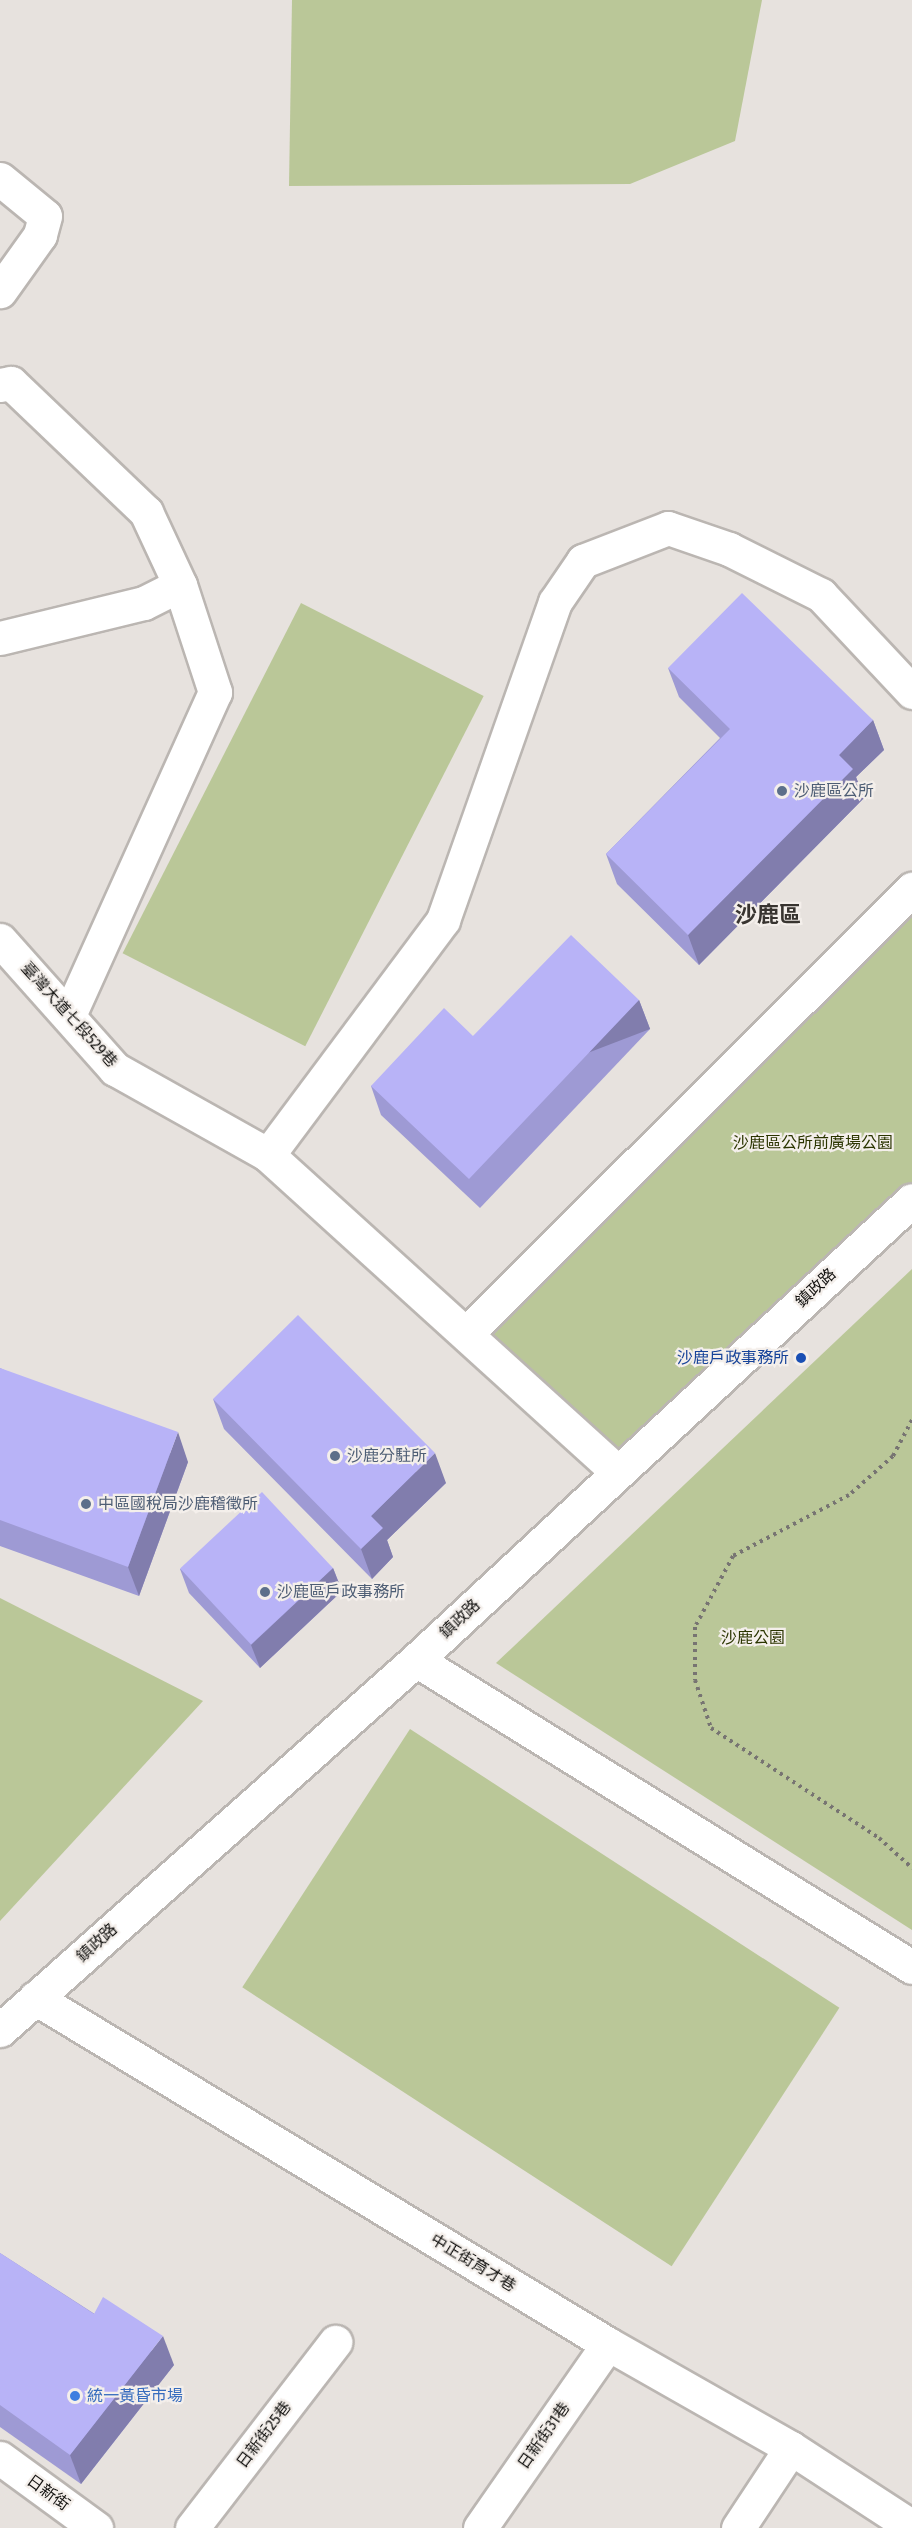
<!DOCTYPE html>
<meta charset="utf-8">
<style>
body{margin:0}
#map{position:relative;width:912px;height:2528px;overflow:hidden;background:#e7e2de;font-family:"Fira Sans Condensed","Noto Sans TC",sans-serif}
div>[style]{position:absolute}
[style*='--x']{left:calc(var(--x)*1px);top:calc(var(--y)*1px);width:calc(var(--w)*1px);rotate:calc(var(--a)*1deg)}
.green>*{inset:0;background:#bac798;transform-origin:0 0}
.path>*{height:4px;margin-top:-2px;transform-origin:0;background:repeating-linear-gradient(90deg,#777472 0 3px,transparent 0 7.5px)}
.roads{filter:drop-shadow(2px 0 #bbb6b2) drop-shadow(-2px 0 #bbb6b2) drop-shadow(0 2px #bbb6b2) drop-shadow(0 -2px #bbb6b2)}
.minor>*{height:33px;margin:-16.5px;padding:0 16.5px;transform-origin:16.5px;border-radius:16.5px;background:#fff}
.wall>*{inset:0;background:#9e9ad4}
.shaded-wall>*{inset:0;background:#817dad;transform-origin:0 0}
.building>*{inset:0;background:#b8b3f7;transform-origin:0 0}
.dots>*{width:16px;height:16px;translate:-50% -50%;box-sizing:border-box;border:3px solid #f4efeb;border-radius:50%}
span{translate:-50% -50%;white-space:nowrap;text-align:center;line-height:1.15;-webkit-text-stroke:4.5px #f4efeb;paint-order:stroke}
.service-label{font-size:16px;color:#4e5e75}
.left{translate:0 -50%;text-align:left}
.street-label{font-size:16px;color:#131210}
.park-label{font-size:16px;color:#2b3500}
.transit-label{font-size:16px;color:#164399}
.right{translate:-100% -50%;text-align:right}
.shop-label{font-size:16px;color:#366cbe}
.district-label{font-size:22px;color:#383430;font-weight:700}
</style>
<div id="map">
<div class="green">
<div style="clip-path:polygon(292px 0,762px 0,735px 141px,630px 184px,289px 186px)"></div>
<div style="left:301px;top:603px;width:205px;height:393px;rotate:27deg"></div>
<div style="clip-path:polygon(912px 907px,912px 1186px,618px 1457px,485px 1334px)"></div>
<div style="clip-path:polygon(912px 1269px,912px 1930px,496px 1663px)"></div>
<div style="clip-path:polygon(0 1598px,203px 1701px,0 1921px)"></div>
<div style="left:410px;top:1729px;width:512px;height:308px;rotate:33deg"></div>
</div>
<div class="path">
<div style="--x:912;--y:1420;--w:41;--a:117.8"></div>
<div style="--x:893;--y:1456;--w:59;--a:138.4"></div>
<div style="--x:849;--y:1495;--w:131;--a:152.3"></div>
<div style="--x:733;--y:1556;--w:81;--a:118.2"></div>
<div style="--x:695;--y:1627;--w:53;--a:90"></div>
<div style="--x:695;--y:1680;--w:51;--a:71.6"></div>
<div style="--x:711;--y:1728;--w:201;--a:33.2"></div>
<div style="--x:879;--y:1838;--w:45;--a:42.3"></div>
</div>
<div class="roads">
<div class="minor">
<div style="--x:0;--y:179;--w:58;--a:39.4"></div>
<div style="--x:45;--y:216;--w:20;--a:105"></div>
<div style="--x:40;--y:235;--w:69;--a:125.5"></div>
<div style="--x:0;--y:385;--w:11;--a:-10"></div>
<div style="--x:11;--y:383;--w:187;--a:43.7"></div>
<div style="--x:146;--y:512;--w:81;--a:65"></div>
<div style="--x:180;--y:585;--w:113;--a:71.9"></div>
<div style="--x:215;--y:692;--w:352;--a:114.3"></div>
<div style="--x:0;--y:638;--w:148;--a:-13.7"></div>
<div style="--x:144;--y:603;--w:40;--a:-26.6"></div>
<div style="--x:0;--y:940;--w:173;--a:48.3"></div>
<div style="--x:115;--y:1069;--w:176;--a:29.3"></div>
<div style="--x:268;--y:1155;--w:471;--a:42.2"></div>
<div style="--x:268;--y:1155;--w:293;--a:-53.3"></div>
<div style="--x:443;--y:920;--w:337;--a:-70.6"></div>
<div style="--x:555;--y:602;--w:50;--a:-55.7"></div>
<div style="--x:583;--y:561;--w:91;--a:-21.2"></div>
<div style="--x:668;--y:528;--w:65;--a:19"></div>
<div style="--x:729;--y:549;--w:103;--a:26.6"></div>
<div style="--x:821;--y:595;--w:133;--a:46.8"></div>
<div style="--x:467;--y:1333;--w:629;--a:-44.94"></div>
<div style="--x:416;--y:1660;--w:583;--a:31.76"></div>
<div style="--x:35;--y:1998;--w:669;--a:31.13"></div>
<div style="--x:608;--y:2344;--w:210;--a:29.6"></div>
<div style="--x:791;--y:2448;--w:145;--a:33.1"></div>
<div style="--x:0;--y:2030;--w:557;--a:-41.65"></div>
<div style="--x:416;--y:1660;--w:676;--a:-42.84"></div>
<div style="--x:0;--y:2458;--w:119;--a:36.1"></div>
<div style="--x:192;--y:2528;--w:235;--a:-52.4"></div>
<div style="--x:480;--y:2528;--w:224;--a:-55.2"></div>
<div style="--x:738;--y:2528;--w:96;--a:-56.5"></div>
</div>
</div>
<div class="wall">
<div style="clip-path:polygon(668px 668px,873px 720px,884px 750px,856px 777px,864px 798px,699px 965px,617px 884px,606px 854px,720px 738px,679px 697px)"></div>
<div style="clip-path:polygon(639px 1000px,650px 1029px,480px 1208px,381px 1115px,371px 1086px,473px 1036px)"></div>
<div style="clip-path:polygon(0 1368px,188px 1462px,139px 1596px,0 1546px)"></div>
<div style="clip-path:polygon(213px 1399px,446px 1483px,387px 1540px,393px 1557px,372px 1579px,224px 1429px)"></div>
<div style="clip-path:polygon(333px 1568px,342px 1591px,260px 1668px,189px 1593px,180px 1569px)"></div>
<div style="clip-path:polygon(0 2253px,174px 2365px,81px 2484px,0 2427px)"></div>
</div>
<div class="shaded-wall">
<div style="clip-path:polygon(873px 720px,884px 750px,856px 777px,864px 798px,699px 965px,688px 935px,839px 755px)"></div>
<div style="left:639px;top:1000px;width:31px;height:247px;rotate:69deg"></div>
<div style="clip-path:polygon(178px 1432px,188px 1462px,139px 1596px,128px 1567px)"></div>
<div style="clip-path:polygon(435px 1453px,446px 1483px,387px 1540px,393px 1557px,372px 1579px,361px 1549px,371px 1516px)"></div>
<div style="clip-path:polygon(333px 1568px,342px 1591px,260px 1668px,251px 1645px)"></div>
<div style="clip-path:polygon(163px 2336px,174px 2365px,81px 2484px,70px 2455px)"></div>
</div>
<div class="building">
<div style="clip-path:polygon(742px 593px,873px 720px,839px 755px,853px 769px,688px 935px,606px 854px,730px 729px,668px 668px)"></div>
<div style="clip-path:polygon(571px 935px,639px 1000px,469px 1179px,371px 1086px,444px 1008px,473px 1036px)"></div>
<div style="clip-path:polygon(298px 1315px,435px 1453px,371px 1516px,383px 1528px,361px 1549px,213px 1399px)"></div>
<div style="clip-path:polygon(0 1368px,178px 1432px,128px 1567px,0 1520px)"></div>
<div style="left:262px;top:1492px;width:104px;height:112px;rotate:47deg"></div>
<div style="clip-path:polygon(0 2253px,94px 2314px,103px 2297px,163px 2336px,70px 2455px,0 2405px)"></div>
</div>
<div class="dots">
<div style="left:782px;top:791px;background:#5c6f8a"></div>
<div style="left:801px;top:1358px;background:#1a4fb4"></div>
<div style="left:335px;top:1456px;background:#5c6f8a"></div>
<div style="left:86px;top:1504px;background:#5c6f8a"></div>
<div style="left:265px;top:1592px;background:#5c6f8a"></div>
<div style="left:75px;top:2396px;background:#3f7fe0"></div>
</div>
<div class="service-label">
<span class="left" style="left:794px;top:791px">沙鹿區公所</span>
<span class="left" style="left:347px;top:1456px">沙鹿分駐所</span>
<span class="left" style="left:98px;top:1504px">中區國稅局沙鹿稽徵所</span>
<span class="left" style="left:277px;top:1592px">沙鹿區戶政事務所</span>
</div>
<div class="street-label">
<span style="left:69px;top:1015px;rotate:48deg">臺灣大道七段529巷</span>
<span style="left:816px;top:1288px;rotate:-43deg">鎮政路</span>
<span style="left:460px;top:1619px;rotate:-43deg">鎮政路</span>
<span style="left:97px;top:1943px;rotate:-42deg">鎮政路</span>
<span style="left:473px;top:2263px;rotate:31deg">中正街育才巷</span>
<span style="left:264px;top:2435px;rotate:-53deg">日新街25巷</span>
<span style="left:544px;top:2436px;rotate:-55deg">日新街31巷</span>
<span style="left:48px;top:2493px;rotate:36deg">日新街</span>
</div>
<div class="park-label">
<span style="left:813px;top:1143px">沙鹿區公所前廣場公園</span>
<span style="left:753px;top:1638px">沙鹿公園</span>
</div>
<div class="transit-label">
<span class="right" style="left:789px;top:1358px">沙鹿戶政事務所</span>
</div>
<div class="shop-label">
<span class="left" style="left:87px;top:2396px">統一黃昏市場</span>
</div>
<div class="district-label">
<span style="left:768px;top:915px">沙鹿區</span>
</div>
</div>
